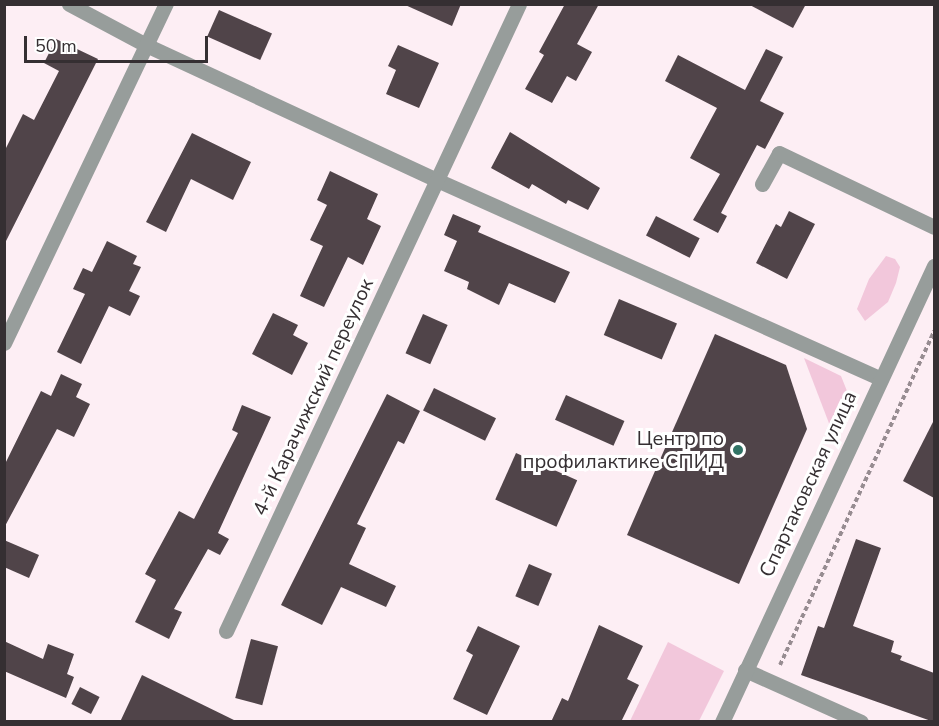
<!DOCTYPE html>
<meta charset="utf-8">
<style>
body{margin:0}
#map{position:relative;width:939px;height:726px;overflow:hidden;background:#fdeef4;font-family:"Nunito Sans",sans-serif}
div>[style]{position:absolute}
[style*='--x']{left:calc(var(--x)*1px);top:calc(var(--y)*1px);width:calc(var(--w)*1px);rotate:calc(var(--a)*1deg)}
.green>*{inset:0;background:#f2c7db}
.building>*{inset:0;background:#504449;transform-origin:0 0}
.path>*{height:4px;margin-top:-2px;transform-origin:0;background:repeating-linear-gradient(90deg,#978c91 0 4.5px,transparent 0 7.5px)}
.minor>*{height:15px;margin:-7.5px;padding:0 7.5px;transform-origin:7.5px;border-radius:7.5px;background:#979d9b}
.dots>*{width:16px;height:16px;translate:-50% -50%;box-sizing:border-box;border:3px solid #fff;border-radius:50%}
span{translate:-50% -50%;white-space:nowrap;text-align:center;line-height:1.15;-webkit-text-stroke:6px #fff;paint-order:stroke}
.street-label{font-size:20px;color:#352f32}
.poi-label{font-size:20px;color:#352f32}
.right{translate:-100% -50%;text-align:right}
.frame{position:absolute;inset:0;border:6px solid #352f32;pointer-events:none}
.scale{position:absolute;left:24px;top:36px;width:184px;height:27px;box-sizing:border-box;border:3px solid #352f32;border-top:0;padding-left:8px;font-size:18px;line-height:21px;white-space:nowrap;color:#352f32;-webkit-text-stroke:4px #fff;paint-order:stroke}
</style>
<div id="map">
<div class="green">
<div style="clip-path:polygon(886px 256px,895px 259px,900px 267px,896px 283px,888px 302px,865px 321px,857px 309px,869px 279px)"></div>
<div style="clip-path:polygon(804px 358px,841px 376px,851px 401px,835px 439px)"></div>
<div style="clip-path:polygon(668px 642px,724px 671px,699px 721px,630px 721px)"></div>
</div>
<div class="building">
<div style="clip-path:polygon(403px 4px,461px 4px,452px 26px)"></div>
<div style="clip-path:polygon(565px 4px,599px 4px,577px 44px,592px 52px,576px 81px,567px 76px,552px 103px,525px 89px,544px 55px,539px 52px)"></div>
<div style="clip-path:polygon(748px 4px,806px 4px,793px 28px)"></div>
<div style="left:219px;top:10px;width:58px;height:29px;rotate:24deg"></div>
<div style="clip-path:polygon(56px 39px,98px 59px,4px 245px,4px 152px,23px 114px,34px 120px,59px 71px,44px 63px)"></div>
<div style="clip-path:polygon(398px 45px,439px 63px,419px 108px,386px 94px,396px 70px,388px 66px)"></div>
<div style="clip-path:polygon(766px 49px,783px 57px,760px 101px,784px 113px,765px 149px,757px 145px,721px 213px,727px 216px,718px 233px,693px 220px,720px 174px,690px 158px,717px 108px,665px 81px,678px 55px,745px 90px)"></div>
<div style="clip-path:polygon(510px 132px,600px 188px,588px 210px,568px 200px,566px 204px,532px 184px,529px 189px,491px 168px)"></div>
<div style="clip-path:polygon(192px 133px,251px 162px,233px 200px,191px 179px,166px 232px,146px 222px)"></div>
<div style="clip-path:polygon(330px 171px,378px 194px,367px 219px,381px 226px,363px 265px,348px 257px,324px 307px,300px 296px,323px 246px,310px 240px,327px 205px,317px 200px)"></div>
<div style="clip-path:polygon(789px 211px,815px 224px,787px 279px,756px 263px,776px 224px,781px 227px)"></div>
<div style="clip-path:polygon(453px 214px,481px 226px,478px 232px,570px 272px,555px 303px,509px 283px,499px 305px,467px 289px,469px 282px,444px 271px,457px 241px,444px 235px)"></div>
<div style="left:656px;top:216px;width:49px;height:22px;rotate:27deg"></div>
<div style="clip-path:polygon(107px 241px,137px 256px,133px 264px,141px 267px,129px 291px,140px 296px,130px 316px,109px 306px,81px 364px,57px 352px,85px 294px,73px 289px,83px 268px,92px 272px)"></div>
<div style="left:619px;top:299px;width:63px;height:39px;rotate:23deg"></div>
<div style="clip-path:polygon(273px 313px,298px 325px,293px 335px,308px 343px,292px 375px,252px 354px)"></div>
<div style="left:423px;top:314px;width:27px;height:43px;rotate:24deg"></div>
<div style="clip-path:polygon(715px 334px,786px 365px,807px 429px,739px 584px,627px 535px)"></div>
<div style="clip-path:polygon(61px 374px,82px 384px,76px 397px,90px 404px,74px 437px,57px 429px,4px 528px,4px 466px,41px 391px,51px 396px)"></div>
<div style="left:434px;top:388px;width:69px;height:25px;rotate:26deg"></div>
<div style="clip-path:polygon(387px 394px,420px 411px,404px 444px,398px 441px,357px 524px,366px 528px,349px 564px,396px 586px,386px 607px,341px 587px,322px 625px,281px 605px)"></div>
<div style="left:566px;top:395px;width:64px;height:27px;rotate:24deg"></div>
<div style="clip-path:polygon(242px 405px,271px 417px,218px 533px,229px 539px,220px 555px,208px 549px,174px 609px,182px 612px,169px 639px,135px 622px,156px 580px,145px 574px,179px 511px,194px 519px,238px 433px,232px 430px)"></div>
<div style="clip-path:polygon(934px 420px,934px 498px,903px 481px)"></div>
<div style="left:516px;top:453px;width:67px;height:51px;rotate:24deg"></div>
<div style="clip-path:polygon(856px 539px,881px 548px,853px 626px,894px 641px,891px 652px,902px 656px,900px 660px,934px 673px,934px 722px,801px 675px,818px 626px,824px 628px)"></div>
<div style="clip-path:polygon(4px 540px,39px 555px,29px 578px,4px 567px)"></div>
<div style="left:529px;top:564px;width:25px;height:35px;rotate:23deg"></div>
<div style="clip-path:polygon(599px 625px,643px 646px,627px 679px,639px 685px,621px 722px,551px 722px,562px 698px,568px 701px)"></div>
<div style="clip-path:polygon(478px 626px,520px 646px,487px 715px,453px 699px,473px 655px,466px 651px)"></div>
<div style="left:251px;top:639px;width:28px;height:61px;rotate:15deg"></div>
<div style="clip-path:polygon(4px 641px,43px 659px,48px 644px,74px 654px,67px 674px,74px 677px,66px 698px,4px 671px)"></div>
<div style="clip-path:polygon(142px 675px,238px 722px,120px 722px)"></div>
<div style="left:80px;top:687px;width:22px;height:19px;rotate:27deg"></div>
</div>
<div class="path">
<div style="--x:780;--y:665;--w:368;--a:-65.2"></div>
</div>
<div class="minor">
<div style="--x:69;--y:4;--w:87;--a:28"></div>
<div style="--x:146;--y:45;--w:323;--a:24.9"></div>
<div style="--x:439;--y:181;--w:483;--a:24.1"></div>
<div style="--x:762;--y:184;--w:35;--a:-61"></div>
<div style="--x:779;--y:153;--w:172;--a:25.5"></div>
<div style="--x:4;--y:343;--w:376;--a:-64.5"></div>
<div style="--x:226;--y:631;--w:692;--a:-64.95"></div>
<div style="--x:745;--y:670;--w:127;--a:24.1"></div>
<div style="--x:722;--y:722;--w:503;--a:-65.07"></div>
</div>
<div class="dots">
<div style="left:738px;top:450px;background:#317365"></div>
</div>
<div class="street-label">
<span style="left:313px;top:397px;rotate:-65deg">4-й Карачижский переулок</span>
<span style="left:808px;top:484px;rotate:-65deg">Спартаковская улица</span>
</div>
<div class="poi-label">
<span class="right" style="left:724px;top:450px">Центр по<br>профилактике СПИД</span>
</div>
<div class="frame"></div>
<div class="scale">50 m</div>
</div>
